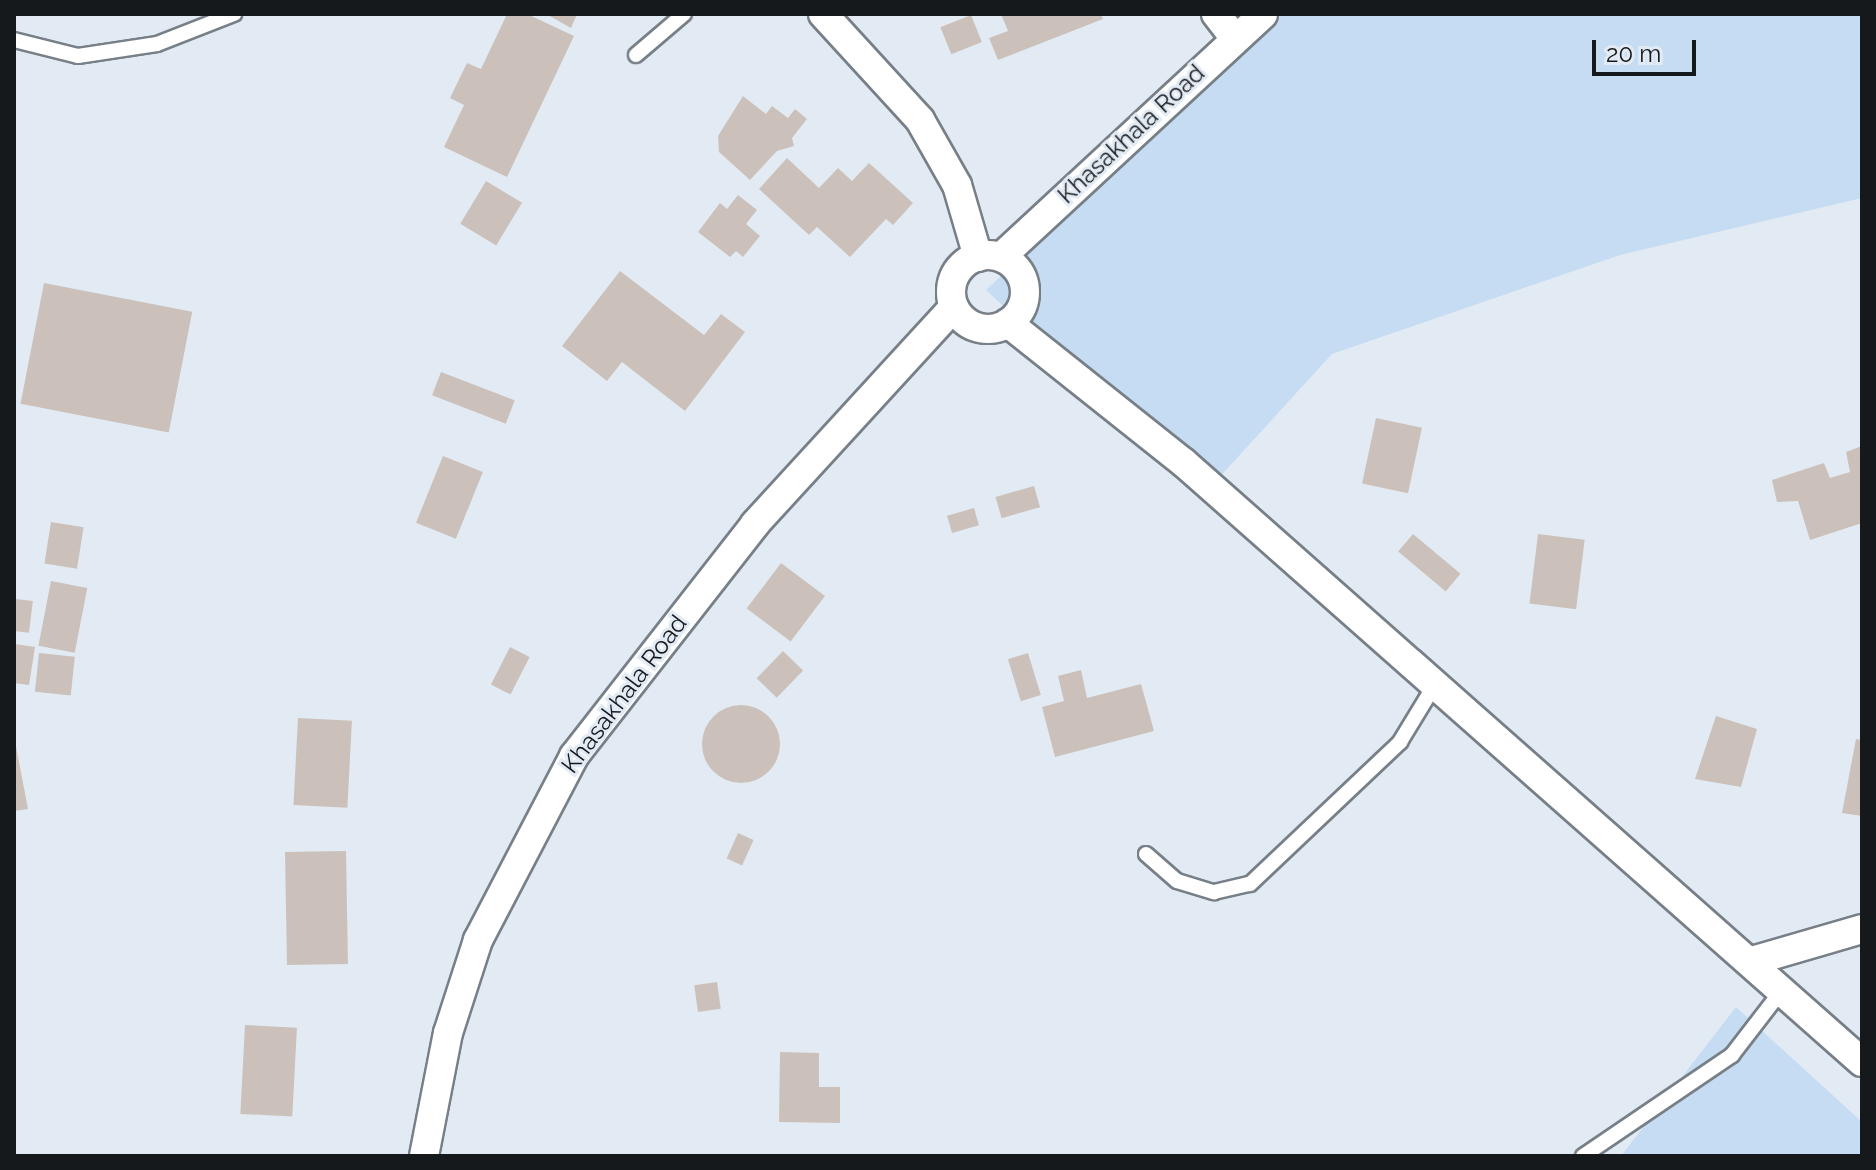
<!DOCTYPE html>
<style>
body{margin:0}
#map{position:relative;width:1876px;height:1170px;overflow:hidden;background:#e2ebf4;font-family:Raleway,sans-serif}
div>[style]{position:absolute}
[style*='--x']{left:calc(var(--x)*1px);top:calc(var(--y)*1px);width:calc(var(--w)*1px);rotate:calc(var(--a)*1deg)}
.green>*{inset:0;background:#c6dcf3}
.building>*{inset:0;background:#cbc1ba;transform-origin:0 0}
.round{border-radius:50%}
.roads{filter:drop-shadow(2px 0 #777f87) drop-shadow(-2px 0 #777f87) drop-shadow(0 2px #777f87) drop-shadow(0 -2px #777f87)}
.lane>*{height:14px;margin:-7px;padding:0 7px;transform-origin:7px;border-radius:7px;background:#fff}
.street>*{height:28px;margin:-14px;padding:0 14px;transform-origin:14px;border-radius:14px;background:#fff}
.street>.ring{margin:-14px;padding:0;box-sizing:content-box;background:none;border:28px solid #fff;border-radius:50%}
span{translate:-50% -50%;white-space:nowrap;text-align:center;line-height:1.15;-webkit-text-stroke:6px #e2ebf4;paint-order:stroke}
.street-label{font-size:24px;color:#16191c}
.frame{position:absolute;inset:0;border:16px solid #16191c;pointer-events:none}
.scale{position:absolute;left:1592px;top:40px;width:104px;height:36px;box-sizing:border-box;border:4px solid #16191c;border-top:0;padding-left:10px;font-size:24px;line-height:28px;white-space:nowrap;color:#16191c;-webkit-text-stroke:6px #e2ebf4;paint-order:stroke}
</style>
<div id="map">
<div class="green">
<div style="clip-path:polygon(1279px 14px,1862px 14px,1862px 198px,1620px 255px,1332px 354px,1204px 494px,986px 290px)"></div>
<div style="clip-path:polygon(1736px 1007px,1862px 1122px,1862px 1156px,1621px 1156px)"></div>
</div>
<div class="building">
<div style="clip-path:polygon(507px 14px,527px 14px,574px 36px,507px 177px,444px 147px,464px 105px,450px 98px,467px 63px,481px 69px)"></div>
<div style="clip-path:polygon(546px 14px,577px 14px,571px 28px)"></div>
<div style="clip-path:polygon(1001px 14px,1101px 14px,1103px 19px,998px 60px,989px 38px,1008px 31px)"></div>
<div style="left:971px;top:15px;width:29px;height:33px;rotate:68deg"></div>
<div style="clip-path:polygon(743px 96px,766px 114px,772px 106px,788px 118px,795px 109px,807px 119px,792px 138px,794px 146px,777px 151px,750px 180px,719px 152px,718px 136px)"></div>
<div style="clip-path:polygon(787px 158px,819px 188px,838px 168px,852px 181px,869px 163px,913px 203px,893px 225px,886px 219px,850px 257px,817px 227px,809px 235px,759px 189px)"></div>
<div style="left:486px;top:181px;width:42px;height:50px;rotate:31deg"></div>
<div style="clip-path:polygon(738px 195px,757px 210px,746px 224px,760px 236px,743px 257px,736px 251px,730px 257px,698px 232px,720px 203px,727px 209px)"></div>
<div style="clip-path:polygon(620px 271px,704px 335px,721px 314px,745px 332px,685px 411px,622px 362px,607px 381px,562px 346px)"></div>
<div style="left:44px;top:283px;width:151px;height:123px;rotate:11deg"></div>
<div style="left:441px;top:372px;width:79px;height:25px;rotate:21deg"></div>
<div style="left:1376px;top:418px;width:47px;height:67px;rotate:12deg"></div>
<div style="clip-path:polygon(1862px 446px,1862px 523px,1810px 540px,1798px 501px,1777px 502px,1772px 480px,1824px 463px,1830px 478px,1850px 472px,1846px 452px)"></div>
<div style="left:443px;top:456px;width:43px;height:72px;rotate:22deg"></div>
<div style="left:1034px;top:486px;width:22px;height:40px;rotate:74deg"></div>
<div style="left:974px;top:508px;width:18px;height:28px;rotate:74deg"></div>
<div style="left:51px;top:522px;width:33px;height:42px;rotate:9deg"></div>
<div style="left:1413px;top:534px;width:62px;height:23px;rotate:40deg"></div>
<div style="left:1538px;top:534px;width:47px;height:70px;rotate:7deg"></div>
<div style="left:781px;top:563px;width:55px;height:57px;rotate:37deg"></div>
<div style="left:51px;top:581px;width:37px;height:66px;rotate:11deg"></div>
<div style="left:16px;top:599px;width:17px;height:32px;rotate:7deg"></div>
<div style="clip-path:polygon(15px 644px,35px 647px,29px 685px,14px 683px)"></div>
<div style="left:510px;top:647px;width:22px;height:42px;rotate:27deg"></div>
<div style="left:783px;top:651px;width:28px;height:38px;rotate:44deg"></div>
<div style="left:39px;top:653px;width:36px;height:39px;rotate:6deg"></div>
<div style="left:1028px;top:653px;width:44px;height:21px;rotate:73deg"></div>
<div style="clip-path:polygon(1081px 670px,1087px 698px,1141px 684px,1154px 731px,1055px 757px,1042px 707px,1064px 701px,1058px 676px)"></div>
<div class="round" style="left:702px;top:705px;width:78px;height:78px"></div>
<div style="clip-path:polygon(1716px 716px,1757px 729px,1741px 787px,1695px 779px)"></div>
<div style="left:298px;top:718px;width:54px;height:87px;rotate:3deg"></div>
<div style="clip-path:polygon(14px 736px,28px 809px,14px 811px)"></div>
<div style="clip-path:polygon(1856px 739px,1862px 740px,1862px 816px,1842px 813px)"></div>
<div style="left:738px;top:833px;width:17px;height:28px;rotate:24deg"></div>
<div style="left:346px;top:851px;width:113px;height:61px;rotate:89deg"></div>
<div style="left:717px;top:982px;width:27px;height:23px;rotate:82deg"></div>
<div style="left:245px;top:1025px;width:52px;height:89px;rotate:3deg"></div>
<div style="clip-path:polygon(780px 1052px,819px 1053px,819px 1087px,840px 1087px,840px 1123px,779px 1122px)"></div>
</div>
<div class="roads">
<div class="lane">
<div style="--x:14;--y:40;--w:66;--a:14"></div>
<div style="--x:78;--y:56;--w:80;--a:-8.6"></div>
<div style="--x:157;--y:44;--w:83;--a:-21.3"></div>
<div style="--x:636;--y:55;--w:63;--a:-40.5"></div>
<div style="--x:1146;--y:854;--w:41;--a:41.1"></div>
<div style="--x:1177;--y:881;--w:39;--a:17"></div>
<div style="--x:1214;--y:892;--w:37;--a:-13"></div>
<div style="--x:1250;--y:884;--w:207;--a:-43.4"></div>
<div style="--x:1400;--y:742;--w:66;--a:-58.7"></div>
<div style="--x:1583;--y:1156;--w:180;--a:-34.1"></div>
<div style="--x:1732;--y:1055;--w:82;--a:-52.4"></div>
</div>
<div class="street">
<div style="--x:823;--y:14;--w:144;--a:47.5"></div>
<div style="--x:920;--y:120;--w:75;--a:60.4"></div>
<div style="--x:957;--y:185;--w:75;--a:73.7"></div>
<div style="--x:1216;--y:14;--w:28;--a:52"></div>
<div class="ring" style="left:951px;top:255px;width:46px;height:46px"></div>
<div style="--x:1001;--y:257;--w:357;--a:-42.8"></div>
<div style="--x:1008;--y:323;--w:223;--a:38.5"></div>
<div style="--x:1183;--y:462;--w:906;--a:41.47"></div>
<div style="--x:1752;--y:961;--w:115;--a:-16.2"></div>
<div style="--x:424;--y:1156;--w:125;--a:-79"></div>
<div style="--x:448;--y:1033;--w:98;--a:-72.1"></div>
<div style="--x:478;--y:940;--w:208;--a:-62.4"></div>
<div style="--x:574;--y:756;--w:294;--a:-52"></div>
<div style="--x:755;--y:524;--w:294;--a:-47.5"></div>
</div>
</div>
<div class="street-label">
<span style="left:1131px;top:134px;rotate:-43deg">Khasakhala Road</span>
<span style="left:624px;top:694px;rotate:-53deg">Khasakhala Road</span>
</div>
<div class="frame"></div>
<div class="scale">20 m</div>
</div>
